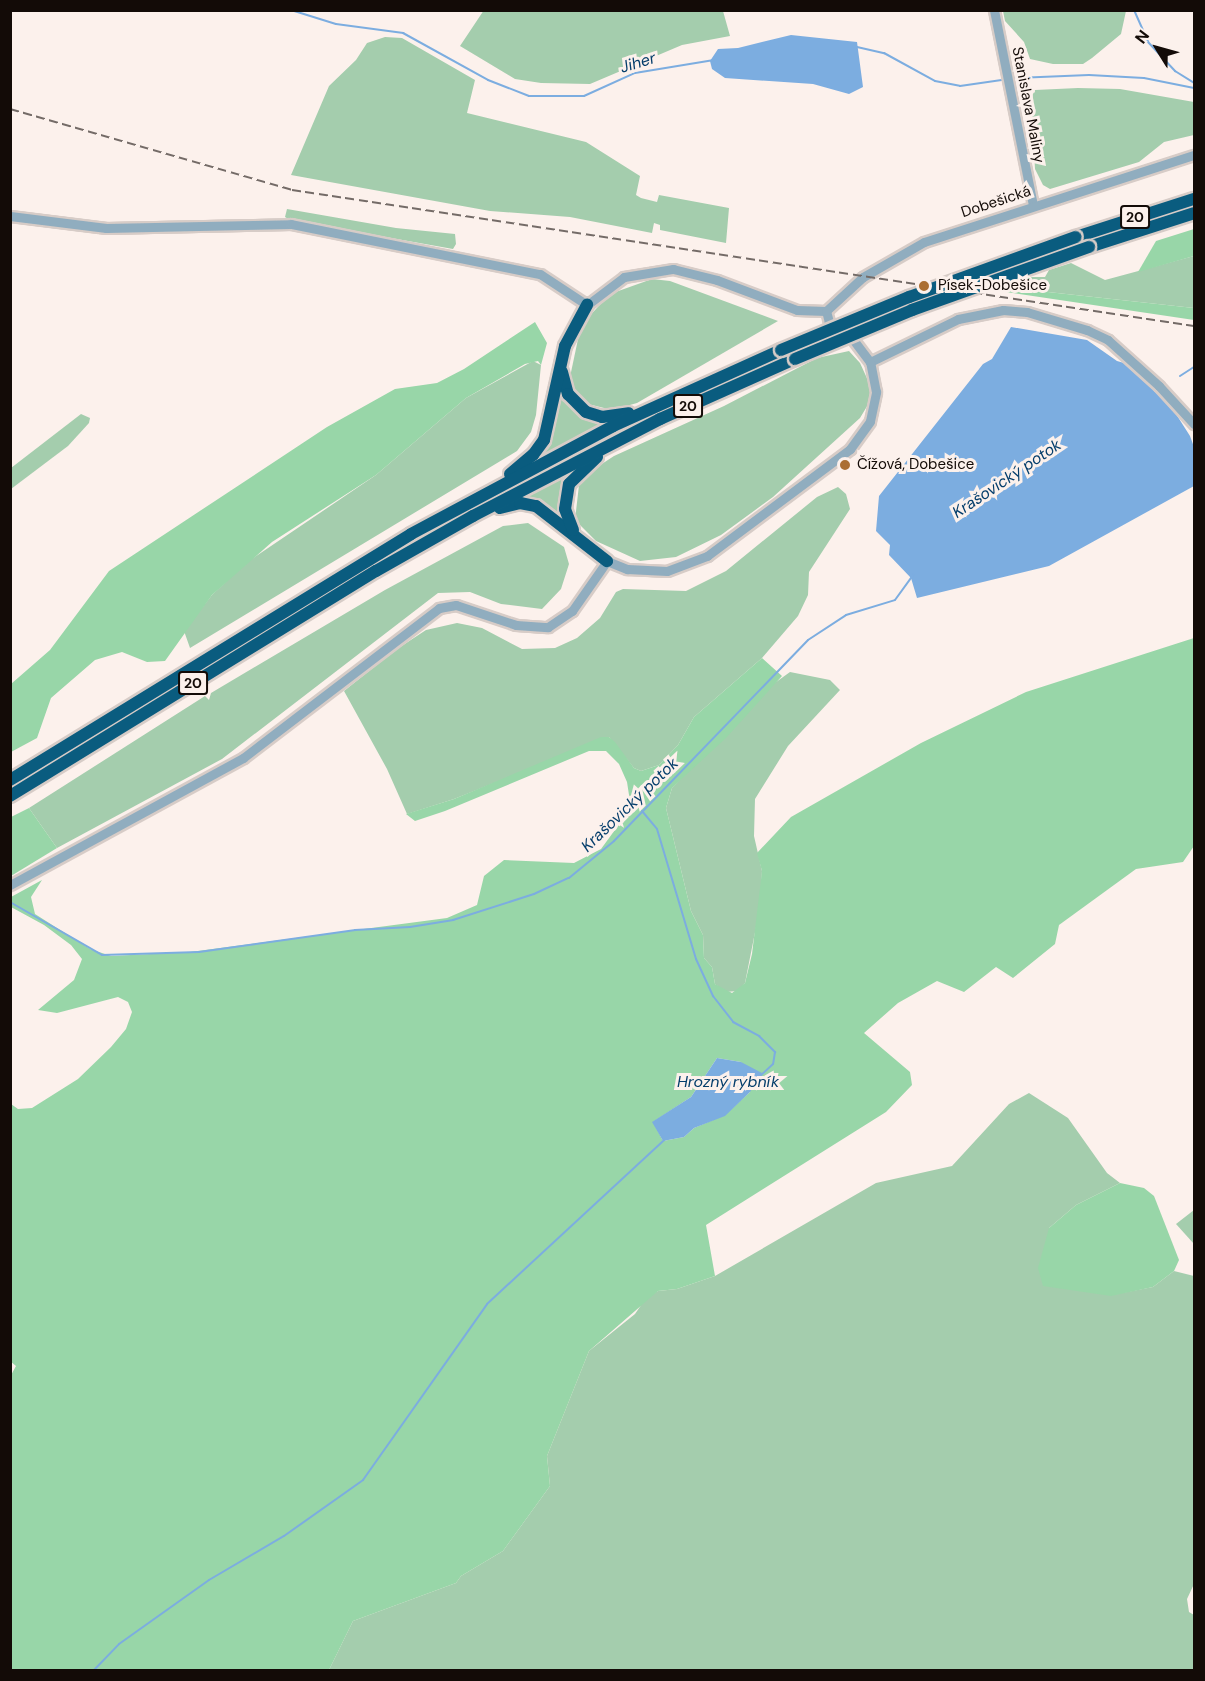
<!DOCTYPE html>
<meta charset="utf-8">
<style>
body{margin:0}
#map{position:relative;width:1205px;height:1681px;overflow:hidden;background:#fcf1ec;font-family:"DM Sans",sans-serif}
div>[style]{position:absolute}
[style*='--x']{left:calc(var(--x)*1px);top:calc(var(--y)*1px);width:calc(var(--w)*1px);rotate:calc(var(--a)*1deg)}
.green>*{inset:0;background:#a4cdad}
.forest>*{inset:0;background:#98d6a8}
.water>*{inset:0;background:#7cade0}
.stream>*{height:2px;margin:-1px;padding:0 1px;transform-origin:1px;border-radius:1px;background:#7cade0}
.roads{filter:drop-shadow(2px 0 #d7ccc7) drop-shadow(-2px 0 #d7ccc7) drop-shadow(0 2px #d7ccc7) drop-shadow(0 -2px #d7ccc7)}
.minor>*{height:9px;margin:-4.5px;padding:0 4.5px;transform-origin:4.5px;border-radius:4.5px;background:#90adbf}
.highway>*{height:12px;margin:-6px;padding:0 6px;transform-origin:6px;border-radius:6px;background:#0a5c7f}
.rail>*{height:2px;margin-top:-1px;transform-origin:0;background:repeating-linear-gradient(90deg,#746b67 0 9px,transparent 0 13.5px)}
.bridges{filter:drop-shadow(2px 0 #d7ccc7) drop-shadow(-2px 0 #d7ccc7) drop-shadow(0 2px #d7ccc7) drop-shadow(0 -2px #d7ccc7)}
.highway-bridge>*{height:12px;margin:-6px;padding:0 6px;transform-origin:6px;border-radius:6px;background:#0a5c7f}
.dots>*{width:16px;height:16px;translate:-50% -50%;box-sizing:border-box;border:3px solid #fcf1ec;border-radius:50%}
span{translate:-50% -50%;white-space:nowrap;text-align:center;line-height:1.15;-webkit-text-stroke:6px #fcf1ec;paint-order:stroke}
.shield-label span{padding:2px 4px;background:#fcf1ec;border:2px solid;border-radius:4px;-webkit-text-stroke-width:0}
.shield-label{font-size:14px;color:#130b07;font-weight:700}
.street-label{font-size:15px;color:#130b07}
.poi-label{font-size:15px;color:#130b07}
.left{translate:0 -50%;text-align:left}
.water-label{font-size:16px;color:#043d6b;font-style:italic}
.frame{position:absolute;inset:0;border:12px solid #130b07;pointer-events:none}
.north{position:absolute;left:1127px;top:18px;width:60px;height:60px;-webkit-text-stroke:4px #fcf1ec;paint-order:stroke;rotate:307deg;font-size:16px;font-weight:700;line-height:24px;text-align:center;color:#130b07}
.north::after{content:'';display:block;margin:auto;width:21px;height:27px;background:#130b07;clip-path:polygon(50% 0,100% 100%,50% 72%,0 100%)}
</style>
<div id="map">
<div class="green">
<div style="clip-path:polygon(484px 10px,723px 11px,730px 36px,682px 45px,590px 84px,541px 83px,515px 79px,460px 46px)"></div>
<div style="clip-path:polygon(1003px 11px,1003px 10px,1126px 11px,1121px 34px,1092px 58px,1083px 64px,1053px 64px,1030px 59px,1024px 42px,1005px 21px)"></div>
<div style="clip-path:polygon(385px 37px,402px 38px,475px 80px,467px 113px,586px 142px,640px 176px,636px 195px,641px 198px,657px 202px,659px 195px,729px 208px,726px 243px,660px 230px,660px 225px,654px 223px,652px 233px,570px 217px,490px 211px,291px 175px,329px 86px,356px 60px,367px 43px)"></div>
<div style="clip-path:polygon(1078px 88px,1120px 89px,1194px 102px,1194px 135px,1164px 142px,1139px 162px,1050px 189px,1043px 185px,1035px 169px,1031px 98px,1035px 90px)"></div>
<div style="clip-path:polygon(287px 209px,396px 228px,455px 234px,456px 244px,453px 249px,290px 220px,285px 217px)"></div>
<div style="clip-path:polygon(1194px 256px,1194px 308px,1003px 287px,1029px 277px,1045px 277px,1049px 270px,1071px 263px,1105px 280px)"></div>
<div style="clip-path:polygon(652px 279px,670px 281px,778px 321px,637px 403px,612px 410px,588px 404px,573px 390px,570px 377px,581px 325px,610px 294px)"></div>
<div style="clip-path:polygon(849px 351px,860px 363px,871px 387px,869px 403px,860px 418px,773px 497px,721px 535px,676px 557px,640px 561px,596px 541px,575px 520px,579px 485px,585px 475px,614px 456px,724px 406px,817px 358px)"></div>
<div style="clip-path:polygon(533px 361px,541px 365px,536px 415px,531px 432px,517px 451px,190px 648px,184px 631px,212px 595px,246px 563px,376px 475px,466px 398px)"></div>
<div style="clip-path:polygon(560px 387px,608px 422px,539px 458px,555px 421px)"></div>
<div style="clip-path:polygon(81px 414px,90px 418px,89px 423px,68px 446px,11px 489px,11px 468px)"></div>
<div style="clip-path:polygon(574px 469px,567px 478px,565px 521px,517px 500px)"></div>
<div style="clip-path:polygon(838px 487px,846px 494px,850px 509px,809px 572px,808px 595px,798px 616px,762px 658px,694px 717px,678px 745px,659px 765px,641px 771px,634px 768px,609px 737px,454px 799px,407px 814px,387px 769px,344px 691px,394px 651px,426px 630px,457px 623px,482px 628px,522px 649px,555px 648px,577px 638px,600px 618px,616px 592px,623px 589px,686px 591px,726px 571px,817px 497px)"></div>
<div style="clip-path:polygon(528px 523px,564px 547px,569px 564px,561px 589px,542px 609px,501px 604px,470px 592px,438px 593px,222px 759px,57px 848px,29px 808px,205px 696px,209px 700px,211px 693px,385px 590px,503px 526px)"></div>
<div style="clip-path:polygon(790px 672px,830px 680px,840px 690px,788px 746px,755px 799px,754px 836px,762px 871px,760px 907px,745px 983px,738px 991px,725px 992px,715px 984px,712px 967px,704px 958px,703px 935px,691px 911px,666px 808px,672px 788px,772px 685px)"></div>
<div style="clip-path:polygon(1029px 1093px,1068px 1118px,1107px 1173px,1120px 1183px,1076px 1205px,1049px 1228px,1097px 1291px,1111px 1295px,1153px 1287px,1174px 1271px,1194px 1276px,1194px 1584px,1187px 1599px,1189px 1612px,1194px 1615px,1194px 1670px,329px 1670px,353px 1621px,456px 1583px,461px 1576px,503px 1551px,550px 1486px,547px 1456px,589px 1351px,635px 1314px,646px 1298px,658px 1291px,677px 1289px,715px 1276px,876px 1183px,952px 1166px,1009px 1104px)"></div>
<div style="clip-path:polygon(1194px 1210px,1194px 1244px,1176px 1224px)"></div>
</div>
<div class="forest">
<div style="clip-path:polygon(1194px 229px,1194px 256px,1138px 272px,1156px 241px)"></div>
<div style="clip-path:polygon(1003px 287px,1194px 308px,1194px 320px,999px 291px)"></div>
<div style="clip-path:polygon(535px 322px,547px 343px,541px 365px,538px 361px,525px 364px,466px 398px,376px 475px,272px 542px,212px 595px,165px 661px,147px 662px,122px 652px,95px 660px,51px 698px,37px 738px,11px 752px,11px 684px,50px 650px,109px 571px,327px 427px,395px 389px,437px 383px,464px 369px)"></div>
<div style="clip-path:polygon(evenodd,1194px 638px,1194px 846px,1183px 862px,1136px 869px,1059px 925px,1055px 944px,1013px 978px,996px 967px,964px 992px,937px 981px,898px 1003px,864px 1033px,910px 1072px,912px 1085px,886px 1112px,706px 1225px,715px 1276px,677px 1289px,658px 1291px,589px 1351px,547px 1456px,550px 1486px,503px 1551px,461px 1576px,456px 1583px,353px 1621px,329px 1670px,11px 1670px,10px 1377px,16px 1366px,10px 1361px,11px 1104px,18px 1109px,32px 1108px,78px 1079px,111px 1047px,126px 1029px,132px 1012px,128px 1002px,118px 997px,57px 1013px,38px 1010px,74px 980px,82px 959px,71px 945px,44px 925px,11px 907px,11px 897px,42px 880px,31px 897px,35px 914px,90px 949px,111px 956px,190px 952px,447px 918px,477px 905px,484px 876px,504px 860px,574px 863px,601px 849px,631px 808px,627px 782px,619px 764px,606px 751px,589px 751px,445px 811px,415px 821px,406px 814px,454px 799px,601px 737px,609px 737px,615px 742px,634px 768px,641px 771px,659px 765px,678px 745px,694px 717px,762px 658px,782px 676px,726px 738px,672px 788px,666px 808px,691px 911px,703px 935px,704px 958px,712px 967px,715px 984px,732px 993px,745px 983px,752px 954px,762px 871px,757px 853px,791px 817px,921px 743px,1026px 692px,1194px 638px,717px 1058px,741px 1062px,750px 1092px,725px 1115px,694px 1128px,684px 1137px,663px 1141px,653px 1122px,691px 1097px,717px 1058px)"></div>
<div style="clip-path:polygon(29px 808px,57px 848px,11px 876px,11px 817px)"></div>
<div style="clip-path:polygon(1120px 1183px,1144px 1188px,1154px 1196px,1179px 1260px,1174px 1271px,1153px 1287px,1111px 1296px,1043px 1286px,1038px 1268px,1049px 1228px,1076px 1205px)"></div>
</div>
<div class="water">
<div style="clip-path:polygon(791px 35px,857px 42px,863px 87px,849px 94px,813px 84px,725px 78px,712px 69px,710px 61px,718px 49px,738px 48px)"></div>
<div style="clip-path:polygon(1011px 327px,1087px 340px,1117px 361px,1131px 365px,1176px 414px,1190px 436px,1194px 447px,1194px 486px,1049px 566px,917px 598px,911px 578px,889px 555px,890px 545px,876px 531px,879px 496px,983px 364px,992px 359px)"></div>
<div style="clip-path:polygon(717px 1058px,741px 1062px,762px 1073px,750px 1092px,725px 1116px,694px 1128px,684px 1137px,663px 1141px,652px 1122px,691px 1097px)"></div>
</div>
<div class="stream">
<div style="--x:291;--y:10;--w:47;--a:17.3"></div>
<div style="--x:336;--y:24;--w:68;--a:7.7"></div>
<div style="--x:403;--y:33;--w:97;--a:28.9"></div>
<div style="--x:488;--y:80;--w:44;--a:21.3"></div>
<div style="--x:529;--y:96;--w:55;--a:0"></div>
<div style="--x:584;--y:96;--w:56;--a:-24.3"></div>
<div style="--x:635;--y:73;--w:80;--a:-9.3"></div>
<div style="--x:1134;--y:10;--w:35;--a:66"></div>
<div style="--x:1148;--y:42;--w:40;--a:47"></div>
<div style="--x:1175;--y:71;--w:22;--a:32"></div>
<div style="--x:857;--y:47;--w:28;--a:13"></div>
<div style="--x:884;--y:53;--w:58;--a:28.8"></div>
<div style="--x:935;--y:81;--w:25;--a:11"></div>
<div style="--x:960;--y:86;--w:42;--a:-8.1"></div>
<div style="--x:1013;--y:78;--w:76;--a:-2.3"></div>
<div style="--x:1089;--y:75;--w:55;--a:3.1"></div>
<div style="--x:1144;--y:78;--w:51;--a:11.3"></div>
<div style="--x:1180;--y:376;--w:17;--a:-33"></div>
<div style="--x:642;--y:811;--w:23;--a:50"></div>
<div style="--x:657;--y:829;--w:136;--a:73.3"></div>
<div style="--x:696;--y:959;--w:41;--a:65.3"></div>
<div style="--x:713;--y:996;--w:33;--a:52"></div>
<div style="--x:733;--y:1022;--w:30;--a:28"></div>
<div style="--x:759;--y:1036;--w:23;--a:45"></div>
<div style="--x:775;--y:1052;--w:12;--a:99"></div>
<div style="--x:773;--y:1064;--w:19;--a:137"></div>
<div style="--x:10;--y:902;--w:106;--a:29.9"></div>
<div style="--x:102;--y:955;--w:97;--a:-1.8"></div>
<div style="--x:199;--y:952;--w:158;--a:-8"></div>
<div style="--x:355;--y:930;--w:55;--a:-3.1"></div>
<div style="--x:410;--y:927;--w:44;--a:-9.2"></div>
<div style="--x:453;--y:920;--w:85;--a:-17.8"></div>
<div style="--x:534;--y:894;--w:38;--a:-25"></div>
<div style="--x:569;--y:878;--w:58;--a:-39.4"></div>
<div style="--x:614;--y:841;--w:279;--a:-46"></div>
<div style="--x:808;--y:640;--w:45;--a:-33.3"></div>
<div style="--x:846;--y:615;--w:51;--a:-17"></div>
<div style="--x:895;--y:600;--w:31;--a:-54"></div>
<div style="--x:94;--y:1670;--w:36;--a:-46"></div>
<div style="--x:119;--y:1644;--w:110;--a:-35.4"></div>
<div style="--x:209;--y:1580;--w:87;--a:-30.4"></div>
<div style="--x:284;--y:1536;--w:97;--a:-35.3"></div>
<div style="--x:363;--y:1480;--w:215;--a:-54.8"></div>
<div style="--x:487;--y:1304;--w:243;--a:-42.8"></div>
</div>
<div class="roads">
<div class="minor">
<div style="--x:994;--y:10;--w:199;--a:78.7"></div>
<div style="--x:10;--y:216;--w:97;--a:7.1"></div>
<div style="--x:106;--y:228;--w:185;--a:-1.2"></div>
<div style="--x:291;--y:224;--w:254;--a:11.4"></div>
<div style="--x:540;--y:274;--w:56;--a:33.4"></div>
<div style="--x:587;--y:305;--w:46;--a:-37.1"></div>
<div style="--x:624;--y:277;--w:50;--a:-9.3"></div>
<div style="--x:673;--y:269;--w:45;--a:14"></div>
<div style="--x:717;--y:280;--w:85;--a:20.6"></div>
<div style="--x:797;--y:310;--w:29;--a:2"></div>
<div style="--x:826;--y:311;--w:50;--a:-42.6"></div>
<div style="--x:863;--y:277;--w:70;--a:-29.8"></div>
<div style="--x:924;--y:242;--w:284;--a:-17.9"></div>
<div style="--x:870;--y:362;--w:98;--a:-26"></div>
<div style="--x:958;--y:319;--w:46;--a:-11.3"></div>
<div style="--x:1003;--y:310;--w:24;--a:5"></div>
<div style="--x:1027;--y:312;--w:63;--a:16.7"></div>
<div style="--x:1087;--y:330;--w:23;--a:25"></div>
<div style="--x:1108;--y:340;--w:69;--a:42"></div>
<div style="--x:1159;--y:386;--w:52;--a:47.4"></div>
<div style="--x:10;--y:885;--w:265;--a:-28.6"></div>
<div style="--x:243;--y:758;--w:247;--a:-37.4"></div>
<div style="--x:439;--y:608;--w:17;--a:-10"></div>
<div style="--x:456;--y:605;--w:63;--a:18.4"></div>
<div style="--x:516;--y:625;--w:32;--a:4"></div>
<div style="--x:548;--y:627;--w:29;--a:-34"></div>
<div style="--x:572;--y:611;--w:61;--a:-55"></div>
<div style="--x:607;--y:561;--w:22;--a:22"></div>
<div style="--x:627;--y:569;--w:40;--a:2.9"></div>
<div style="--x:667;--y:571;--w:43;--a:-20.6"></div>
<div style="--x:707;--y:556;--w:179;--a:-36.8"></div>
<div style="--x:850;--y:449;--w:34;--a:-54"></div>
<div style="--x:870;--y:421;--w:30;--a:-78"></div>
<div style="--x:876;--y:392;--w:31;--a:-101"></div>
<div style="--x:870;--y:362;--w:31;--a:-127"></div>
<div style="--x:851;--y:337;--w:27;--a:-146"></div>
<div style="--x:829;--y:322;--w:11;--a:-105"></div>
</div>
<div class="highway">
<div style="--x:1076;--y:237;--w:124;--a:-17.9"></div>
<div style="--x:1089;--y:247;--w:110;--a:-17.9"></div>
<div style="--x:562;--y:372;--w:23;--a:75"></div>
<div style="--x:568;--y:394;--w:25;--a:45"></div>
<div style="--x:586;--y:412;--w:17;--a:17"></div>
<div style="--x:602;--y:417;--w:27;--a:-8"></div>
<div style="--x:510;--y:474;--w:30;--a:-40"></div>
<div style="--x:533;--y:455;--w:19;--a:-54"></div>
<div style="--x:544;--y:440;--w:96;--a:-77.4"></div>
<div style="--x:565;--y:346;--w:47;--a:-61.8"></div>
<div style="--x:500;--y:508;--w:21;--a:-14"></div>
<div style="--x:520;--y:503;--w:16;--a:11"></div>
<div style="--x:536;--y:506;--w:90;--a:37.8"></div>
<div style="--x:573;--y:530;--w:22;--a:-111"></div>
<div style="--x:565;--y:509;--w:25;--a:-81"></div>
<div style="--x:569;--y:484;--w:39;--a:-44"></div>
<div style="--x:10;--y:780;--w:470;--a:-31.5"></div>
<div style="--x:411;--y:534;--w:229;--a:-28.1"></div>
<div style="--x:613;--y:426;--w:184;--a:-24.3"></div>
<div style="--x:10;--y:796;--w:430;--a:-31.6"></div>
<div style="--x:376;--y:571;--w:112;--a:-29.6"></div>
<div style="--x:473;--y:516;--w:211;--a:-27.4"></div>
<div style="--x:660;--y:419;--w:148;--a:-24"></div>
</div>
</div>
<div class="rail">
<div style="--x:10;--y:109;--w:293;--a:16"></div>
<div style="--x:292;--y:190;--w:912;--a:8.57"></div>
</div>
<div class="bridges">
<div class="highway-bridge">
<div style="--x:781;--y:350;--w:139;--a:-22.5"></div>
<div style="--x:909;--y:297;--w:177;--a:-19.8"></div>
<div style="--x:795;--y:359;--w:127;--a:-22.7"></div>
<div style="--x:912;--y:310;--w:188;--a:-19.6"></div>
</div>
</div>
<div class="dots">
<div style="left:924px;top:286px;background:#ab6e32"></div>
<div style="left:845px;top:465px;background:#ab6e32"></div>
</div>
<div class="shield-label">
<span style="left:1135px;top:217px">20</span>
<span style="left:688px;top:406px">20</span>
<span style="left:193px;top:683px">20</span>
</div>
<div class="street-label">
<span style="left:1028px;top:105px;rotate:79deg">Stanislava Maliny</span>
<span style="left:996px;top:202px;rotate:-18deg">Dobešická</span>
</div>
<div class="poi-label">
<span class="left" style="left:938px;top:286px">Písek-Dobešice</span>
<span class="left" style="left:857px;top:465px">Čížová, Dobešice</span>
</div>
<div class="water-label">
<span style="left:638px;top:63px;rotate:-17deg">Jiher</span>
<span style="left:1007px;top:479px;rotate:-34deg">Krašovický potok</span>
<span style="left:630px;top:805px;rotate:-44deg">Krašovický potok</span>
<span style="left:728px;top:1082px">Hrozný rybník</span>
</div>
<div class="frame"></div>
<div class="north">N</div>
</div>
